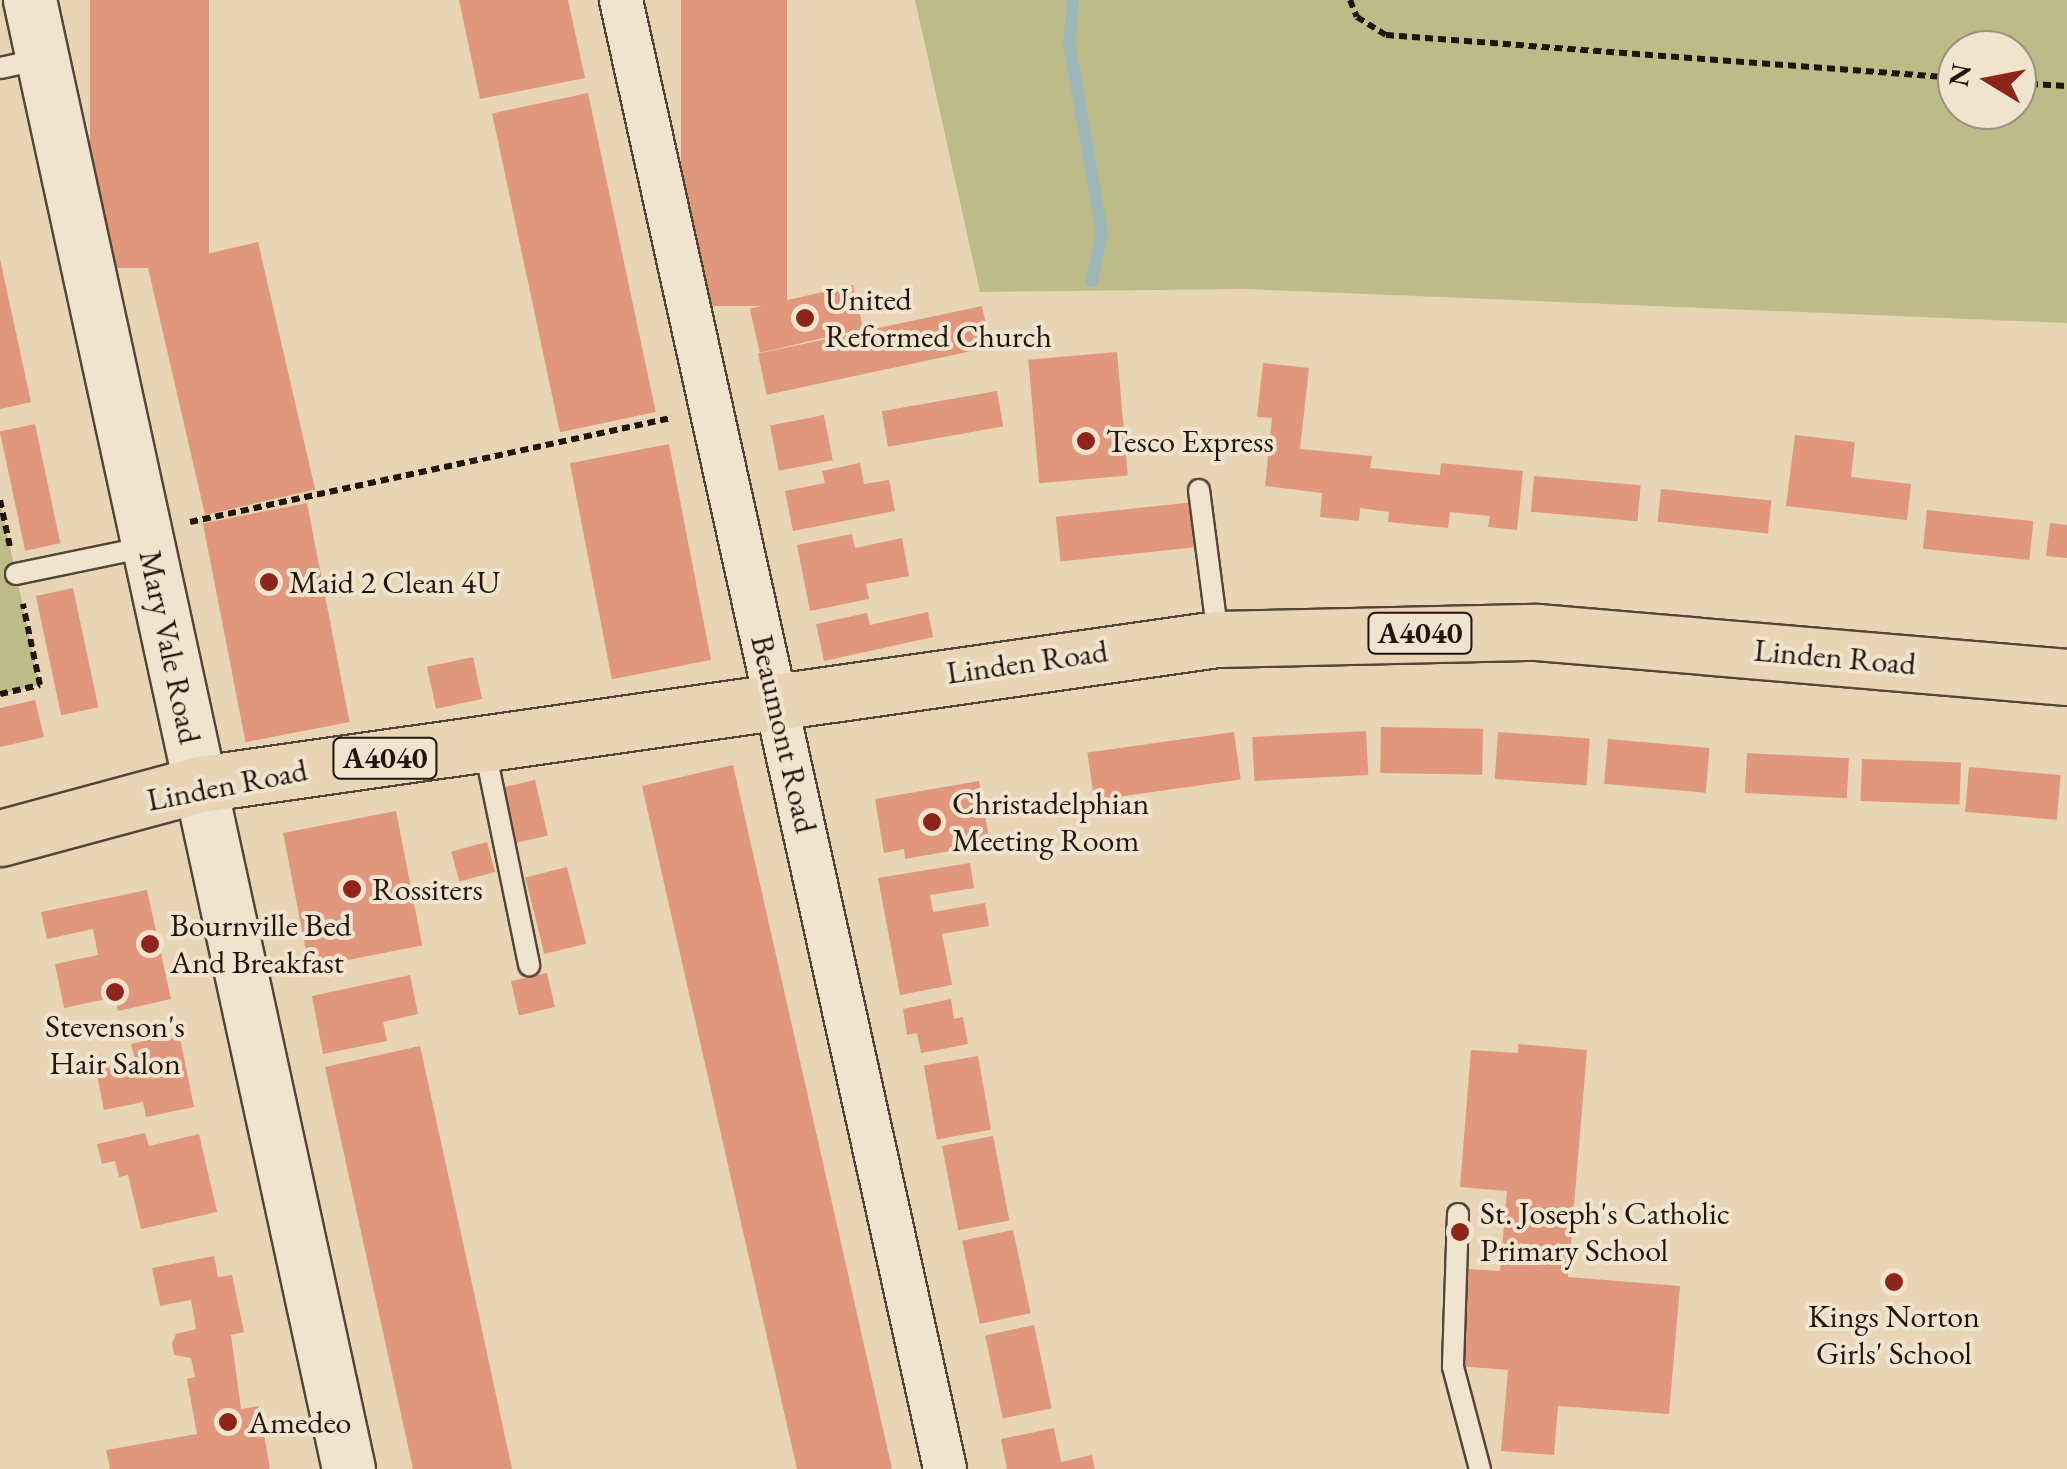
<!DOCTYPE html>
<style>
body{margin:0}
#map{position:relative;width:2067px;height:1469px;overflow:hidden;background:#e8d5b5;font-family:"EB Garamond",serif}
div>[style]{position:absolute}
[style*='--x']{left:calc(var(--x)*1px);top:calc(var(--y)*1px);width:calc(var(--w)*1px);rotate:calc(var(--a)*1deg)}
.green>*{inset:0;background:#bdbb88}
.stream>*{height:12px;margin:-6px;padding:0 6px;transform-origin:6px;border-radius:6px;background:#9cb6b9}
.building>*{inset:0;background:#e0977b;transform-origin:0 0}
.path>*{height:6px;margin-top:-3px;transform-origin:0;background:repeating-linear-gradient(90deg,#21150e 0 8px,transparent 0 13px)}
.roads{filter:drop-shadow(2px 0 #534538) drop-shadow(-2px 0 #534538) drop-shadow(0 2px #534538) drop-shadow(0 -2px #534538)}
.service>*{height:20px;margin:-10px;padding:0 10px;transform-origin:10px;border-radius:10px;background:#f0e4cf}
.minor>*{height:42px;margin:-21px;padding:0 21px;transform-origin:21px;border-radius:21px;background:#f0e4cf}
.tertiary>*{height:52px;margin:-26px;padding:0 26px;transform-origin:26px;border-radius:26px;background:#f0e4cf}
.trunk>*{height:55px;margin:-27.5px;padding:0 27.5px;transform-origin:27.5px;border-radius:27.5px;background:#e8d5b5}
.dots>*{width:28px;height:28px;translate:-50% -50%;box-sizing:border-box;border:5px solid #f0e4cf;border-radius:50%}
span{translate:-50% -50%;white-space:nowrap;text-align:center;line-height:1.15;-webkit-text-stroke:8px #f0e4cf;paint-order:stroke}
.shield-label span{padding:2px 8px;background:#f0e4cf;border:2px solid;border-radius:8px;-webkit-text-stroke-width:0}
.shield-label{font-size:30px;color:#21150e;font-weight:700}
.poi-label{font-size:32px;color:#21150e}
.left{translate:0 -50%;text-align:left}
.street-label{font-size:32px;color:#21150e}
.north{position:absolute;left:1937px;top:30px;width:100px;height:100px;box-sizing:border-box;background:#f0e4cf;border:2px solid #9d9182;border-radius:50%;rotate:280deg;font-size:28px;font-weight:700;line-height:40px;text-align:center;color:#21150e}
.north::after{content:'';display:block;margin:auto;width:35px;height:45px;background:#8f2418;clip-path:polygon(50% 0,100% 100%,50% 72%,0 100%)}
</style>
<div id="map">
<div class="green">
<div style="clip-path:polygon(evenodd,915px 0,2067px 0,2067px 323px,1245px 289px,980px 292px,915px 0,2017px 50px,2017px 110px,1957px 110px,1957px 50px,2017px 50px)"></div>
<div style="clip-path:polygon(0 501px,40px 685px,0 694px)"></div>
</div>
<div class="stream">
<div style="--x:1073;--y:0;--w:43;--a:95.3"></div>
<div style="--x:1069;--y:43;--w:193;--a:80.1"></div>
<div style="--x:1102;--y:233;--w:49;--a:101.8"></div>
</div>
<div class="building">
<div style="left:90px;top:0;width:119px;height:268px"></div>
<div style="clip-path:polygon(459px 0,568px 0,585px 78px,480px 99px)"></div>
<div style="left:681px;top:0;width:106px;height:306px"></div>
<div style="left:588px;top:93px;width:326px;height:98px;rotate:78deg"></div>
<div style="left:258px;top:242px;width:254px;height:113px;rotate:77deg"></div>
<div style="clip-path:polygon(0 259px,31px 402px,0 409px)"></div>
<div style="left:853px;top:285px;width:45px;height:106px;rotate:77deg"></div>
<div style="left:982px;top:306px;width:42px;height:229px;rotate:78deg"></div>
<div style="left:1117px;top:352px;width:124px;height:89px;rotate:85deg"></div>
<div style="clip-path:polygon(1263px 363px,1309px 368px,1300px 449px,1372px 456px,1370px 468px,1440px 475px,1441px 463px,1523px 471px,1517px 530px,1488px 527px,1490px 516px,1450px 512px,1448px 528px,1388px 522px,1389px 512px,1360px 508px,1359px 521px,1320px 517px,1322px 493px,1265px 486px,1272px 418px,1257px 417px)"></div>
<div style="left:997px;top:391px;width:36px;height:117px;rotate:80deg"></div>
<div style="left:824px;top:415px;width:46px;height:55px;rotate:79deg"></div>
<div style="left:35px;top:424px;width:122px;height:36px;rotate:78deg"></div>
<div style="clip-path:polygon(1795px 435px,1855px 442px,1851px 477px,1911px 484px,1907px 520px,1786px 506px)"></div>
<div style="left:669px;top:444px;width:220px;height:101px;rotate:79deg"></div>
<div style="clip-path:polygon(860px 463px,864px 484px,889px 480px,895px 511px,793px 531px,785px 491px,825px 483px,822px 471px)"></div>
<div style="left:1534px;top:476px;width:107px;height:36px;rotate:5deg"></div>
<div style="left:1661px;top:489px;width:111px;height:33px;rotate:6deg"></div>
<div style="left:1195px;top:502px;width:45px;height:140px;rotate:84deg"></div>
<div style="left:307px;top:503px;width:223px;height:106px;rotate:79deg"></div>
<div style="left:1927px;top:510px;width:107px;height:39px;rotate:6deg"></div>
<div style="clip-path:polygon(2050px 523px,2067px 525px,2067px 558px,2046px 556px)"></div>
<div style="clip-path:polygon(852px 534px,855px 548px,902px 538px,909px 576px,866px 584px,869px 599px,810px 611px,797px 545px)"></div>
<div style="left:73px;top:588px;width:122px;height:38px;rotate:78deg"></div>
<div style="clip-path:polygon(928px 612px,933px 637px,824px 661px,816px 624px,867px 613px,870px 625px)"></div>
<div style="left:473px;top:657px;width:43px;height:47px;rotate:78deg"></div>
<div style="clip-path:polygon(35px 700px,44px 737px,0 747px,0 708px)"></div>
<div style="left:1381px;top:727px;width:102px;height:46px;rotate:1deg"></div>
<div style="left:1366px;top:731px;width:44px;height:114px;rotate:87deg"></div>
<div style="left:1234px;top:732px;width:48px;height:148px;rotate:82deg"></div>
<div style="left:1498px;top:732px;width:92px;height:47px;rotate:4deg"></div>
<div style="left:1608px;top:739px;width:102px;height:45px;rotate:5deg"></div>
<div style="left:1747px;top:753px;width:102px;height:40px;rotate:3deg"></div>
<div style="left:1862px;top:759px;width:99px;height:42px;rotate:2deg"></div>
<div style="clip-path:polygon(733px 765px,802px 1070px,892px 1469px,797px 1469px,774px 1368px,642px 786px)"></div>
<div style="left:1969px;top:767px;width:92px;height:45px;rotate:5deg"></div>
<div style="left:535px;top:780px;width:57px;height:32px;rotate:77deg"></div>
<div style="clip-path:polygon(979px 781px,990px 844px,905px 859px,904px 849px,884px 853px,875px 799px)"></div>
<div style="left:396px;top:811px;width:137px;height:115px;rotate:79deg"></div>
<div style="left:487px;top:842px;width:31px;height:37px;rotate:75deg"></div>
<div style="clip-path:polygon(970px 863px,974px 888px,930px 895px,933px 912px,985px 903px,989px 926px,942px 934px,952px 985px,900px 995px,878px 878px)"></div>
<div style="left:567px;top:867px;width:79px;height:43px;rotate:76deg"></div>
<div style="clip-path:polygon(147px 890px,171px 999px,118px 1011px,115px 997px,64px 1008px,55px 964px,98px 955px,93px 929px,47px 939px,41px 912px)"></div>
<div style="left:547px;top:973px;width:35px;height:37px;rotate:77deg"></div>
<div style="clip-path:polygon(410px 975px,418px 1014px,383px 1022px,387px 1041px,323px 1054px,312px 996px)"></div>
<div style="clip-path:polygon(951px 999px,954px 1019px,963px 1017px,968px 1044px,921px 1053px,917px 1033px,907px 1035px,903px 1009px)"></div>
<div style="clip-path:polygon(179px 1033px,194px 1107px,146px 1117px,143px 1102px,104px 1110px,96px 1070px,136px 1062px,131px 1044px)"></div>
<div style="clip-path:polygon(1518px 1044px,1587px 1050px,1568px 1277px,1680px 1286px,1669px 1414px,1558px 1406px,1554px 1455px,1501px 1451px,1508px 1370px,1460px 1366px,1468px 1269px,1500px 1271px,1507px 1191px,1460px 1187px,1471px 1050px,1518px 1053px)"></div>
<div style="clip-path:polygon(420px 1046px,474px 1293px,512px 1469px,413px 1469px,349px 1177px,325px 1067px)"></div>
<div style="left:978px;top:1056px;width:75px;height:55px;rotate:80deg"></div>
<div style="clip-path:polygon(145px 1133px,149px 1146px,199px 1134px,217px 1212px,141px 1229px,128px 1175px,119px 1177px,115px 1161px,102px 1164px,97px 1144px)"></div>
<div style="left:993px;top:1136px;width:86px;height:52px;rotate:79deg"></div>
<div style="left:1013px;top:1230px;width:85px;height:52px;rotate:78deg"></div>
<div style="clip-path:polygon(214px 1256px,218px 1277px,232px 1275px,244px 1332px,231px 1335px,241px 1409px,259px 1406px,270px 1469px,110px 1469px,106px 1450px,197px 1434px,187px 1379px,195px 1377px,191px 1358px,174px 1355px,172px 1343px,176px 1334px,196px 1329px,191px 1300px,160px 1306px,152px 1268px)"></div>
<div style="left:1034px;top:1325px;width:85px;height:50px;rotate:78deg"></div>
<div style="clip-path:polygon(1054px 1428px,1061px 1462px,1092px 1455px,1095px 1469px,1007px 1469px,1001px 1439px)"></div>
</div>
<div class="path">
<div style="--x:1350;--y:0;--w:18;--a:68"></div>
<div style="--x:1357;--y:17;--w:34;--a:32"></div>
<div style="--x:1386;--y:35;--w:573;--a:4.31"></div>
<div style="--x:2017;--y:83;--w:50;--a:3.4"></div>
<div style="--x:0;--y:500;--w:48;--a:78"></div>
<div style="--x:190;--y:522;--w:492;--a:-12.2"></div>
<div style="--x:0;--y:694;--w:41;--a:-12.7"></div>
<div style="--x:40;--y:685;--w:83;--a:-101.9"></div>
</div>
<div class="roads">
<div class="service">
<div style="--x:0;--y:68;--w:43;--a:-12.1"></div>
<div style="--x:1199;--y:490;--w:148;--a:82.6"></div>
<div style="--x:16;--y:574;--w:133;--a:-11.7"></div>
<div style="--x:484;--y:745;--w:225;--a:78.4"></div>
<div style="--x:1458;--y:1214;--w:153;--a:91.9"></div>
<div style="--x:1453;--y:1367;--w:106;--a:75.2"></div>
</div>
<div class="minor">
<div style="--x:621;--y:0;--w:1504;--a:77.56"></div>
</div>
<div class="tertiary">
<div style="--x:30;--y:0;--w:1503;--a:77.75"></div>
</div>
<div class="trunk">
<div style="--x:0;--y:838;--w:207;--a:-15.1"></div>
<div style="--x:200;--y:784;--w:1028;--a:-8.11"></div>
<div style="--x:1218;--y:639;--w:319;--a:-1.3"></div>
<div style="--x:1537;--y:632;--w:532;--a:4.85"></div>
</div>
</div>
<div class="dots">
<div style="left:805px;top:318px;background:#8f2418"></div>
<div style="left:1086px;top:441px;background:#8f2418"></div>
<div style="left:269px;top:582px;background:#8f2418"></div>
<div style="left:932px;top:822px;background:#8f2418"></div>
<div style="left:352px;top:889px;background:#8f2418"></div>
<div style="left:150px;top:944px;background:#8f2418"></div>
<div style="left:115px;top:992px;background:#8f2418"></div>
<div style="left:1460px;top:1232px;background:#8f2418"></div>
<div style="left:1894px;top:1282px;background:#8f2418"></div>
<div style="left:228px;top:1422px;background:#8f2418"></div>
</div>
<div class="shield-label">
<span style="left:1420px;top:633px">A4040</span>
<span style="left:385px;top:758px">A4040</span>
</div>
<div class="poi-label">
<span class="left" style="left:825px;top:318px">United<br>Reformed Church</span>
<span class="left" style="left:1106px;top:441px">Tesco Express</span>
<span class="left" style="left:289px;top:582px">Maid 2 Clean 4U</span>
<span class="left" style="left:952px;top:822px">Christadelphian<br>Meeting Room</span>
<span class="left" style="left:372px;top:889px">Rossiters</span>
<span class="left" style="left:170px;top:944px">Bournville Bed<br>And Breakfast</span>
<span style="left:115px;top:1045px">Stevenson's<br>Hair Salon</span>
<span class="left" style="left:1480px;top:1232px">St. Joseph's Catholic<br>Primary School</span>
<span style="left:1894px;top:1335px">Kings Norton<br>Girls' School</span>
<span class="left" style="left:248px;top:1422px">Amedeo</span>
</div>
<div class="street-label">
<span style="left:170px;top:647px;rotate:78deg">Mary Vale Road</span>
<span style="left:1835px;top:657px;rotate:5deg">Linden Road</span>
<span style="left:1027px;top:662px;rotate:-8deg">Linden Road</span>
<span style="left:784px;top:734px;rotate:77deg">Beaumont Road</span>
<span style="left:227px;top:785px;rotate:-11deg">Linden Road</span>
</div>
<div class="north">N</div>
</div>
